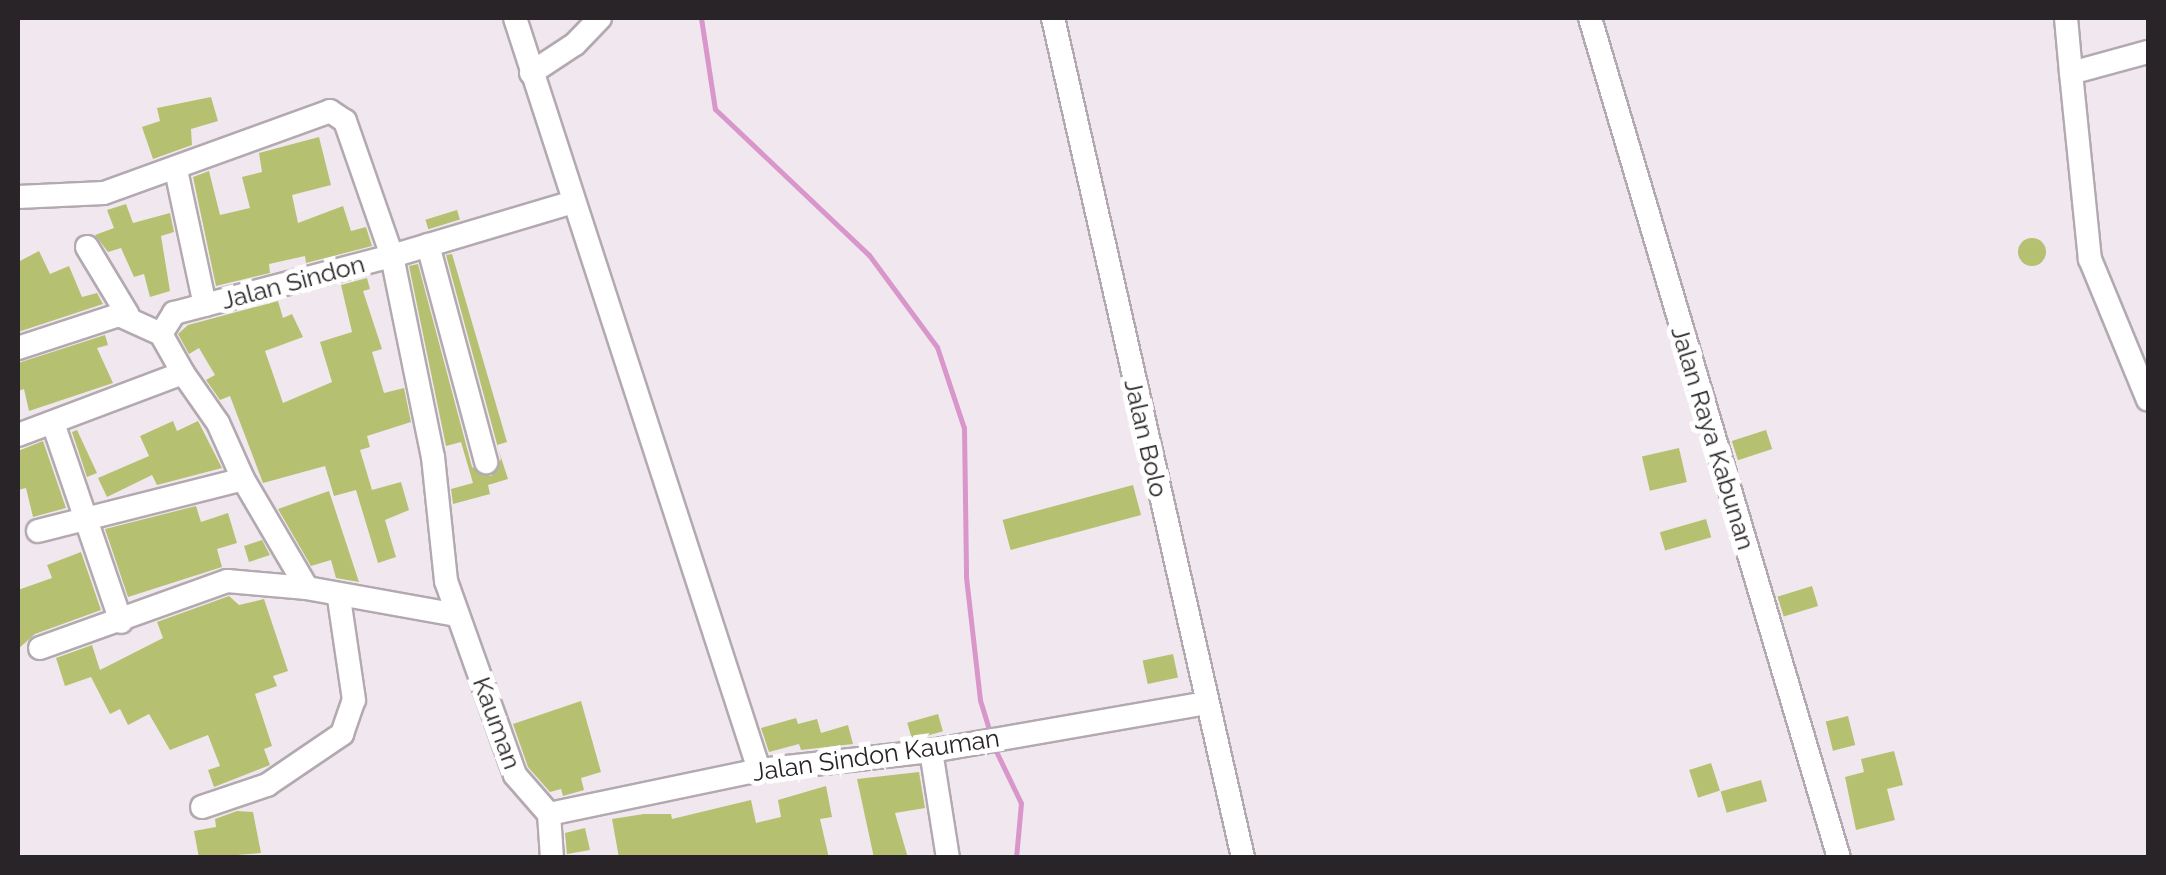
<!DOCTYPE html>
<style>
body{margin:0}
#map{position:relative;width:2166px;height:875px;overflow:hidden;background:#f1e7ee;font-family:Raleway,sans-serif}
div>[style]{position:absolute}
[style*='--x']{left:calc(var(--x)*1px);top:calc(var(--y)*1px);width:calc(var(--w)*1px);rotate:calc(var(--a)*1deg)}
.stream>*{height:5px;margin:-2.5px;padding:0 2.5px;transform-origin:2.5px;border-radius:2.5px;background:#d896cb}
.building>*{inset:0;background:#b5c171;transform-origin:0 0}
.round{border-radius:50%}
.roads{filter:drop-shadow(2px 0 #b3a9b0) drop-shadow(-2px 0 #b3a9b0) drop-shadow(0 2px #b3a9b0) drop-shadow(0 -2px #b3a9b0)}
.minor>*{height:22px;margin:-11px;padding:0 11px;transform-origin:11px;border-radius:11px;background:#fff}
span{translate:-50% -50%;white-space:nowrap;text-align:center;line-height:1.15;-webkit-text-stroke:10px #fff;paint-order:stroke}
.street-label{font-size:25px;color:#282427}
.frame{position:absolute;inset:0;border:20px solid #282427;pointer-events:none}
</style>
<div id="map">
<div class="stream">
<div style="--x:701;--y:18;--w:92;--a:81.3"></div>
<div style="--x:715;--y:109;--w:212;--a:43.5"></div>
<div style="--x:869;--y:255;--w:114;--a:53.5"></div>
<div style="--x:937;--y:347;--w:85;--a:71.6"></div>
<div style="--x:964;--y:428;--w:149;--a:89.2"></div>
<div style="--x:966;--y:577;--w:124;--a:83.5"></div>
<div style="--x:980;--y:700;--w:38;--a:73"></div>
<div style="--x:994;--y:747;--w:62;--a:64.3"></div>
<div style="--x:1021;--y:803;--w:55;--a:95.2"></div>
</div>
<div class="building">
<div style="clip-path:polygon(211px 97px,218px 121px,191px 129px,192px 145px,153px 159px,142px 127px,160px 121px,157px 108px)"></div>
<div style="clip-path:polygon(319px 137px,331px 185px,292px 195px,298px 223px,343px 206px,351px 231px,366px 227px,372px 246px,306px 263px,305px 256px,269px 264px,270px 273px,216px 286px,193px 177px,209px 171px,220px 215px,250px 208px,242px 177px,262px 172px,259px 153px)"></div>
<div style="clip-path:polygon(126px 204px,133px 223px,170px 213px,174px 232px,161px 236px,170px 291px,150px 297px,144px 274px,134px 277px,121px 248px,108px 252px,95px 235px,114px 228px,107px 210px)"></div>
<div style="left:457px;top:210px;width:10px;height:33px;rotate:73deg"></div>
<div class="round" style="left:2018px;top:238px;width:28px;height:28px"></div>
<div style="clip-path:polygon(39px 251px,50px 274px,69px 266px,82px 297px,97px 293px,103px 304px,18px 332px,18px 262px)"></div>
<div style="clip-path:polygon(452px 254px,507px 442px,497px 445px,508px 479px,488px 485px,490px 494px,453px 504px,451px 489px,473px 483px,461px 442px,446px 446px,409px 266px,418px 264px,472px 467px,491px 476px,501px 459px,446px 255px)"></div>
<div style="clip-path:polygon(367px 278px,370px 289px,363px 291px,382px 349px,372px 352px,384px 393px,404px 388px,411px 422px,367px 436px,370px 447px,360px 450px,372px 490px,401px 482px,409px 510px,385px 520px,396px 557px,378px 563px,356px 490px,334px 496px,325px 466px,263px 483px,230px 396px,220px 400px,206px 380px,215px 375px,199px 348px,189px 354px,178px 334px,188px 325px,278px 301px,283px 318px,292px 314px,303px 337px,265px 351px,283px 403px,332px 382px,320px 342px,352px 332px,341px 285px)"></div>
<div style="clip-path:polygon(105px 335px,108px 345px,97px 348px,113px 383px,29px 411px,24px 389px,18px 391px,18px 363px)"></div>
<div style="clip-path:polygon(173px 421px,177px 431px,198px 421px,222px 468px,157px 485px,152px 475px,107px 497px,98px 478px,149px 456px,140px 436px)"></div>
<div style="clip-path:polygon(77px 430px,97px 473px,87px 477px,72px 432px)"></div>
<div style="left:1766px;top:430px;width:20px;height:36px;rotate:72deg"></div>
<div style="clip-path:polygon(43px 441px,66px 508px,33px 517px,26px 488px,18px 490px,18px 451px)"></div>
<div style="left:1679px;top:448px;width:35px;height:38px;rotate:77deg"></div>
<div style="left:1133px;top:485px;width:31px;height:135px;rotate:75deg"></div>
<div style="clip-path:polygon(329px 491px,359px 582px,336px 578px,331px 560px,311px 566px,278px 509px)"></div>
<div style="clip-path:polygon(196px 506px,201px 522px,228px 513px,237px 543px,217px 549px,222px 567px,128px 597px,105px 529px)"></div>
<div style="left:1706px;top:519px;width:19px;height:48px;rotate:74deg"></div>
<div style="clip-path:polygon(262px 540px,270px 555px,249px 562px,244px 546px)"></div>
<div style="clip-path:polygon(81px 552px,101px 610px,35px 634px,18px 649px,18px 590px,52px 578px,47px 565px)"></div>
<div style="left:1812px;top:586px;width:21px;height:36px;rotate:73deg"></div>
<div style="clip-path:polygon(229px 596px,239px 605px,264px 599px,288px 671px,273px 676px,277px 686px,255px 694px,272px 746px,264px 749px,270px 765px,214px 787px,208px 770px,220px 766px,208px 735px,170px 750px,149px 714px,128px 725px,120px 709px,110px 714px,91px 677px,65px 686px,56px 658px,92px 645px,100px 670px,163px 638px,157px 622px)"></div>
<div style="left:1173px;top:654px;width:24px;height:31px;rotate:78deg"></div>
<div style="clip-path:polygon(581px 701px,601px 772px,581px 778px,584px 790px,563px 796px,561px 789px,550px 792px,528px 767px,513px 724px)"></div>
<div style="left:938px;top:714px;width:18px;height:32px;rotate:74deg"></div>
<div style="left:1848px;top:716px;width:30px;height:23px;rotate:76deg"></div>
<div style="clip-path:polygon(796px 718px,798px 724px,817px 719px,821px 733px,848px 725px,853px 744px,801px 750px,799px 744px,769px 752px,761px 728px)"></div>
<div style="clip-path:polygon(1894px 751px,1903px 785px,1887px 789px,1895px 820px,1856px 830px,1845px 777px,1864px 772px,1861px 759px)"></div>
<div style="left:1711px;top:763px;width:29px;height:23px;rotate:72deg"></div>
<div style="clip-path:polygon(919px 772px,925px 808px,895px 813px,908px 858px,874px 858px,857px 779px)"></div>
<div style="left:1761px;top:780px;width:22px;height:42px;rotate:74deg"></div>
<div style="clip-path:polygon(826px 786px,832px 817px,820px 819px,829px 858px,619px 858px,612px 819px,644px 814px,671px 814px,672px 819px,751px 800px,756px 823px,781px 817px,778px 800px)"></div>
<div style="clip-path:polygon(237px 811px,253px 812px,261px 853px,199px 858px,194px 831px,216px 827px,215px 819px)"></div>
<div style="clip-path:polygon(585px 828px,590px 850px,567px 854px,565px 833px)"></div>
</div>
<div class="roads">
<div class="minor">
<div style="--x:515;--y:18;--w:791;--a:72.02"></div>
<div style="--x:1053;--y:18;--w:861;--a:77.25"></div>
<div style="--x:1590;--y:18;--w:876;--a:73.49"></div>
<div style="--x:2066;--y:18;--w:55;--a:84.8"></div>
<div style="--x:2071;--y:73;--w:80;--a:-15.3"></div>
<div style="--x:531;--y:73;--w:53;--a:-33.4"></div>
<div style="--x:575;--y:44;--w:36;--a:-46"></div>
<div style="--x:2071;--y:73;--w:187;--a:84.2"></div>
<div style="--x:2090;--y:259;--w:152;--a:67.6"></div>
<div style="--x:176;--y:170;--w:138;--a:77.9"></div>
<div style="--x:18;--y:197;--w:86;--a:-2.7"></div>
<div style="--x:104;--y:193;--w:240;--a:-19.9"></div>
<div style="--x:330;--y:111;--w:18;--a:34"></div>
<div style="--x:345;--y:121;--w:143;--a:70.8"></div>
<div style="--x:392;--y:256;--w:186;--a:-16.6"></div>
<div style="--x:428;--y:245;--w:225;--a:75"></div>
<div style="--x:87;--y:247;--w:79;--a:58.9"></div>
<div style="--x:18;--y:348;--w:106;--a:-18.1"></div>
<div style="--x:119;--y:315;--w:46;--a:24.3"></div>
<div style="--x:183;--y:373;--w:61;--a:55"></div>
<div style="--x:218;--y:423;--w:61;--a:65.9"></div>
<div style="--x:54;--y:426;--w:207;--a:71.1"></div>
<div style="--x:18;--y:435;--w:176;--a:-20.6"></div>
<div style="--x:183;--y:373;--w:45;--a:-119.4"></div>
<div style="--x:161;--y:334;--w:25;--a:-58"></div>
<div style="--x:174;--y:313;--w:225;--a:-14.7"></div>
<div style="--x:392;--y:256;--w:205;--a:78.5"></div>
<div style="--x:433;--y:457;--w:125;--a:84"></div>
<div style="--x:446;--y:581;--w:206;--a:70.4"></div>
<div style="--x:515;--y:775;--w:52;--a:48.9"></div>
<div style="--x:549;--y:814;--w:44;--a:86.1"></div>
<div style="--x:38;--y:531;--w:211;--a:-14.2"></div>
<div style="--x:243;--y:479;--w:126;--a:59.6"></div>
<div style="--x:307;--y:588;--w:152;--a:10.2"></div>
<div style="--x:40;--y:648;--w:199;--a:-19.7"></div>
<div style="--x:227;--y:581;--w:80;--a:5"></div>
<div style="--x:931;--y:751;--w:108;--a:81"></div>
<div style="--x:202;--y:807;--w:69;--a:-18.7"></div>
<div style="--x:267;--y:785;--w:91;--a:-34.2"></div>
<div style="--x:342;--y:734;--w:36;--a:-71"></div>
<div style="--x:354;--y:700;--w:103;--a:-98.4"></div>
<div style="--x:549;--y:814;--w:215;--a:-11.8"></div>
<div style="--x:759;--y:770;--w:173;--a:-6.3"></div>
<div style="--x:931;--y:751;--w:278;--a:-9.9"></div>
</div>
</div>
<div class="street-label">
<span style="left:293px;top:282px;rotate:-15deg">Jalan Sindon</span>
<span style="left:1146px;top:438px;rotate:77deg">Jalan Bolo</span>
<span style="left:1713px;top:438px;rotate:73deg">Jalan Raya Kabunan</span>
<span style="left:497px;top:723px;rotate:70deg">Kauman</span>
<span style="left:876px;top:755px;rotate:-8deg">Jalan Sindon Kauman</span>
</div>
<div class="frame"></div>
</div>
